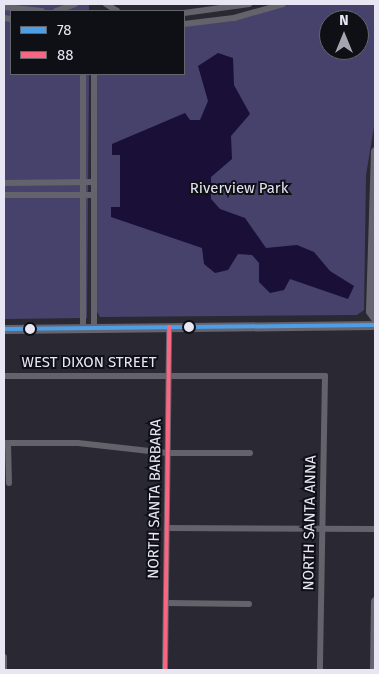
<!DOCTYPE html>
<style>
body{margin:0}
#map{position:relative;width:379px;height:674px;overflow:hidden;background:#2a2832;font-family:"Fira Sans",sans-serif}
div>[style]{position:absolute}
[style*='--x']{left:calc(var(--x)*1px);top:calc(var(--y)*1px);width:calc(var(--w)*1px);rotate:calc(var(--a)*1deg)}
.green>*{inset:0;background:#47426b}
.water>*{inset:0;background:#190f37}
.street>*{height:6px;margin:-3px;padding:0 3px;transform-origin:3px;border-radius:3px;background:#64636b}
.secondary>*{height:9px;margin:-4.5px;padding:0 4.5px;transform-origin:4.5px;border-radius:4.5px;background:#66646f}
.bus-1>*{height:4px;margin:-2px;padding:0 2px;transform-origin:2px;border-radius:2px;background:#4d9ee5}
.bus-2>*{height:4px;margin:-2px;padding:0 2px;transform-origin:2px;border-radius:2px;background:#fa6682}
.dots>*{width:14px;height:14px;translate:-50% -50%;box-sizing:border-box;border:2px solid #0f0f16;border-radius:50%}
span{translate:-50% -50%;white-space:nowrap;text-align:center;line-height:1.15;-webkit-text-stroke:4px #0f0f16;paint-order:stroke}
.park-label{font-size:15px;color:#e3e2f2}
.street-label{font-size:15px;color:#e7e6f2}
.frame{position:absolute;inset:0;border:5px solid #e7e6f2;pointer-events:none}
.legend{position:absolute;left:10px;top:10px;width:175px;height:65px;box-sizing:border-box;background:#0f0f16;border:1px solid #65656e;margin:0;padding:6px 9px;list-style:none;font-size:15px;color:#e7e6f2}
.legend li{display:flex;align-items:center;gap:10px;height:25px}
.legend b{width:25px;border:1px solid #65656e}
.north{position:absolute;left:319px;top:10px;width:50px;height:50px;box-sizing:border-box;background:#0f0f16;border:1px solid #65656e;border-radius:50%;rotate:0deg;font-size:14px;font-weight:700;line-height:20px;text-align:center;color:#e7e6f2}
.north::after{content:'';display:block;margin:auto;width:18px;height:22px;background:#a5a4af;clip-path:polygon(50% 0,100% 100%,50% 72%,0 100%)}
</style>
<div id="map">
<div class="green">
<div style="clip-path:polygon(4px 4px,89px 4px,89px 11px,11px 11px,11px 74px,89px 74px,87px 318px,4px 319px)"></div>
<div style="clip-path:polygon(evenodd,291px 4px,375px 4px,375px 121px,366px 175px,364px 310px,357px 315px,100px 317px,96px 310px,97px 74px,184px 74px,184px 26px,233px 21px,291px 4px,329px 20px,359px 20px,359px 50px,329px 50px,329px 20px)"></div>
</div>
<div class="water">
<div style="clip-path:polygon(218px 53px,233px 58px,234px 85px,250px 114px,231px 136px,232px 159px,211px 177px,211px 199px,220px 209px,245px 218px,266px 248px,297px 245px,314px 252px,330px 271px,354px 286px,348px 299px,290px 279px,284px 290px,270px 293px,259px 282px,259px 263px,252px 255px,238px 254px,228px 270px,215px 273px,204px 264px,202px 248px,111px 217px,111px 207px,120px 207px,120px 155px,112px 155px,112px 144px,185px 113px,190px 120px,200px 120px,208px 101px,198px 66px)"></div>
</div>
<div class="street">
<div style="--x:106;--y:4;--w:13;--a:32"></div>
<div style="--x:4;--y:7;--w:38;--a:6"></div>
<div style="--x:56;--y:11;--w:20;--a:-20"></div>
<div style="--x:184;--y:13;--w:66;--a:-7.9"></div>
<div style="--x:4;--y:18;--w:7;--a:8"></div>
<div style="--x:184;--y:24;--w:50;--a:-6.8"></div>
<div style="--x:234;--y:18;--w:51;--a:-15.9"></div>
<div style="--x:83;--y:74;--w:253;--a:90"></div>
<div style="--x:4;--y:183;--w:90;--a:-0.6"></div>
<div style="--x:4;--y:195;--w:90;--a:0"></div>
<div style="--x:94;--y:327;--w:253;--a:-90"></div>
<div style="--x:4;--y:376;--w:321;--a:0"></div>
<div style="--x:325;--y:376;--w:294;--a:91"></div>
<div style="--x:4;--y:443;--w:74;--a:0"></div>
<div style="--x:78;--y:443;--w:90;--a:6.4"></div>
<div style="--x:167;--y:453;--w:83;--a:0"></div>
<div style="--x:8;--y:443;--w:40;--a:88.6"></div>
<div style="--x:167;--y:528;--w:208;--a:0.3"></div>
<div style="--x:166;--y:603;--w:83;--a:0.7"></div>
<div style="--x:4;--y:657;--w:13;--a:90"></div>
<div style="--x:165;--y:670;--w:343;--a:-89.3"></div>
</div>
<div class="secondary">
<div style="--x:375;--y:151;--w:160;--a:91.8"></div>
<div style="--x:370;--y:311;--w:9;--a:54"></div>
<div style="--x:4;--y:329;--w:371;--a:-0.6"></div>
<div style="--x:374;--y:670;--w:69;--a:-89.2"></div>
</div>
<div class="bus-1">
<div style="--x:4;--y:329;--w:371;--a:-0.6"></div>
</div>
<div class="bus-2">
<div style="--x:165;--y:670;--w:343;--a:-89.3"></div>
</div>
<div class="dots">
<div style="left:189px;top:327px;background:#e7e6f2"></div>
<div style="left:30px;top:329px;background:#e7e6f2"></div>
</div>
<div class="park-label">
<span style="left:239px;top:189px">Riverview Park</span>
</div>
<div class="street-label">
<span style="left:89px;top:363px">WEST DIXON STREET</span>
<span style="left:155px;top:499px;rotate:-89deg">NORTH SANTA BARBARA</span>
<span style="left:310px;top:523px;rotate:-89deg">NORTH SANTA ANNA</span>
</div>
<div class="frame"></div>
<ul class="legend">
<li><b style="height:6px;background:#4d9ee5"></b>78</li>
<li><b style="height:6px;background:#fa6682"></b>88</li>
</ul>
<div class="north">N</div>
</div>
